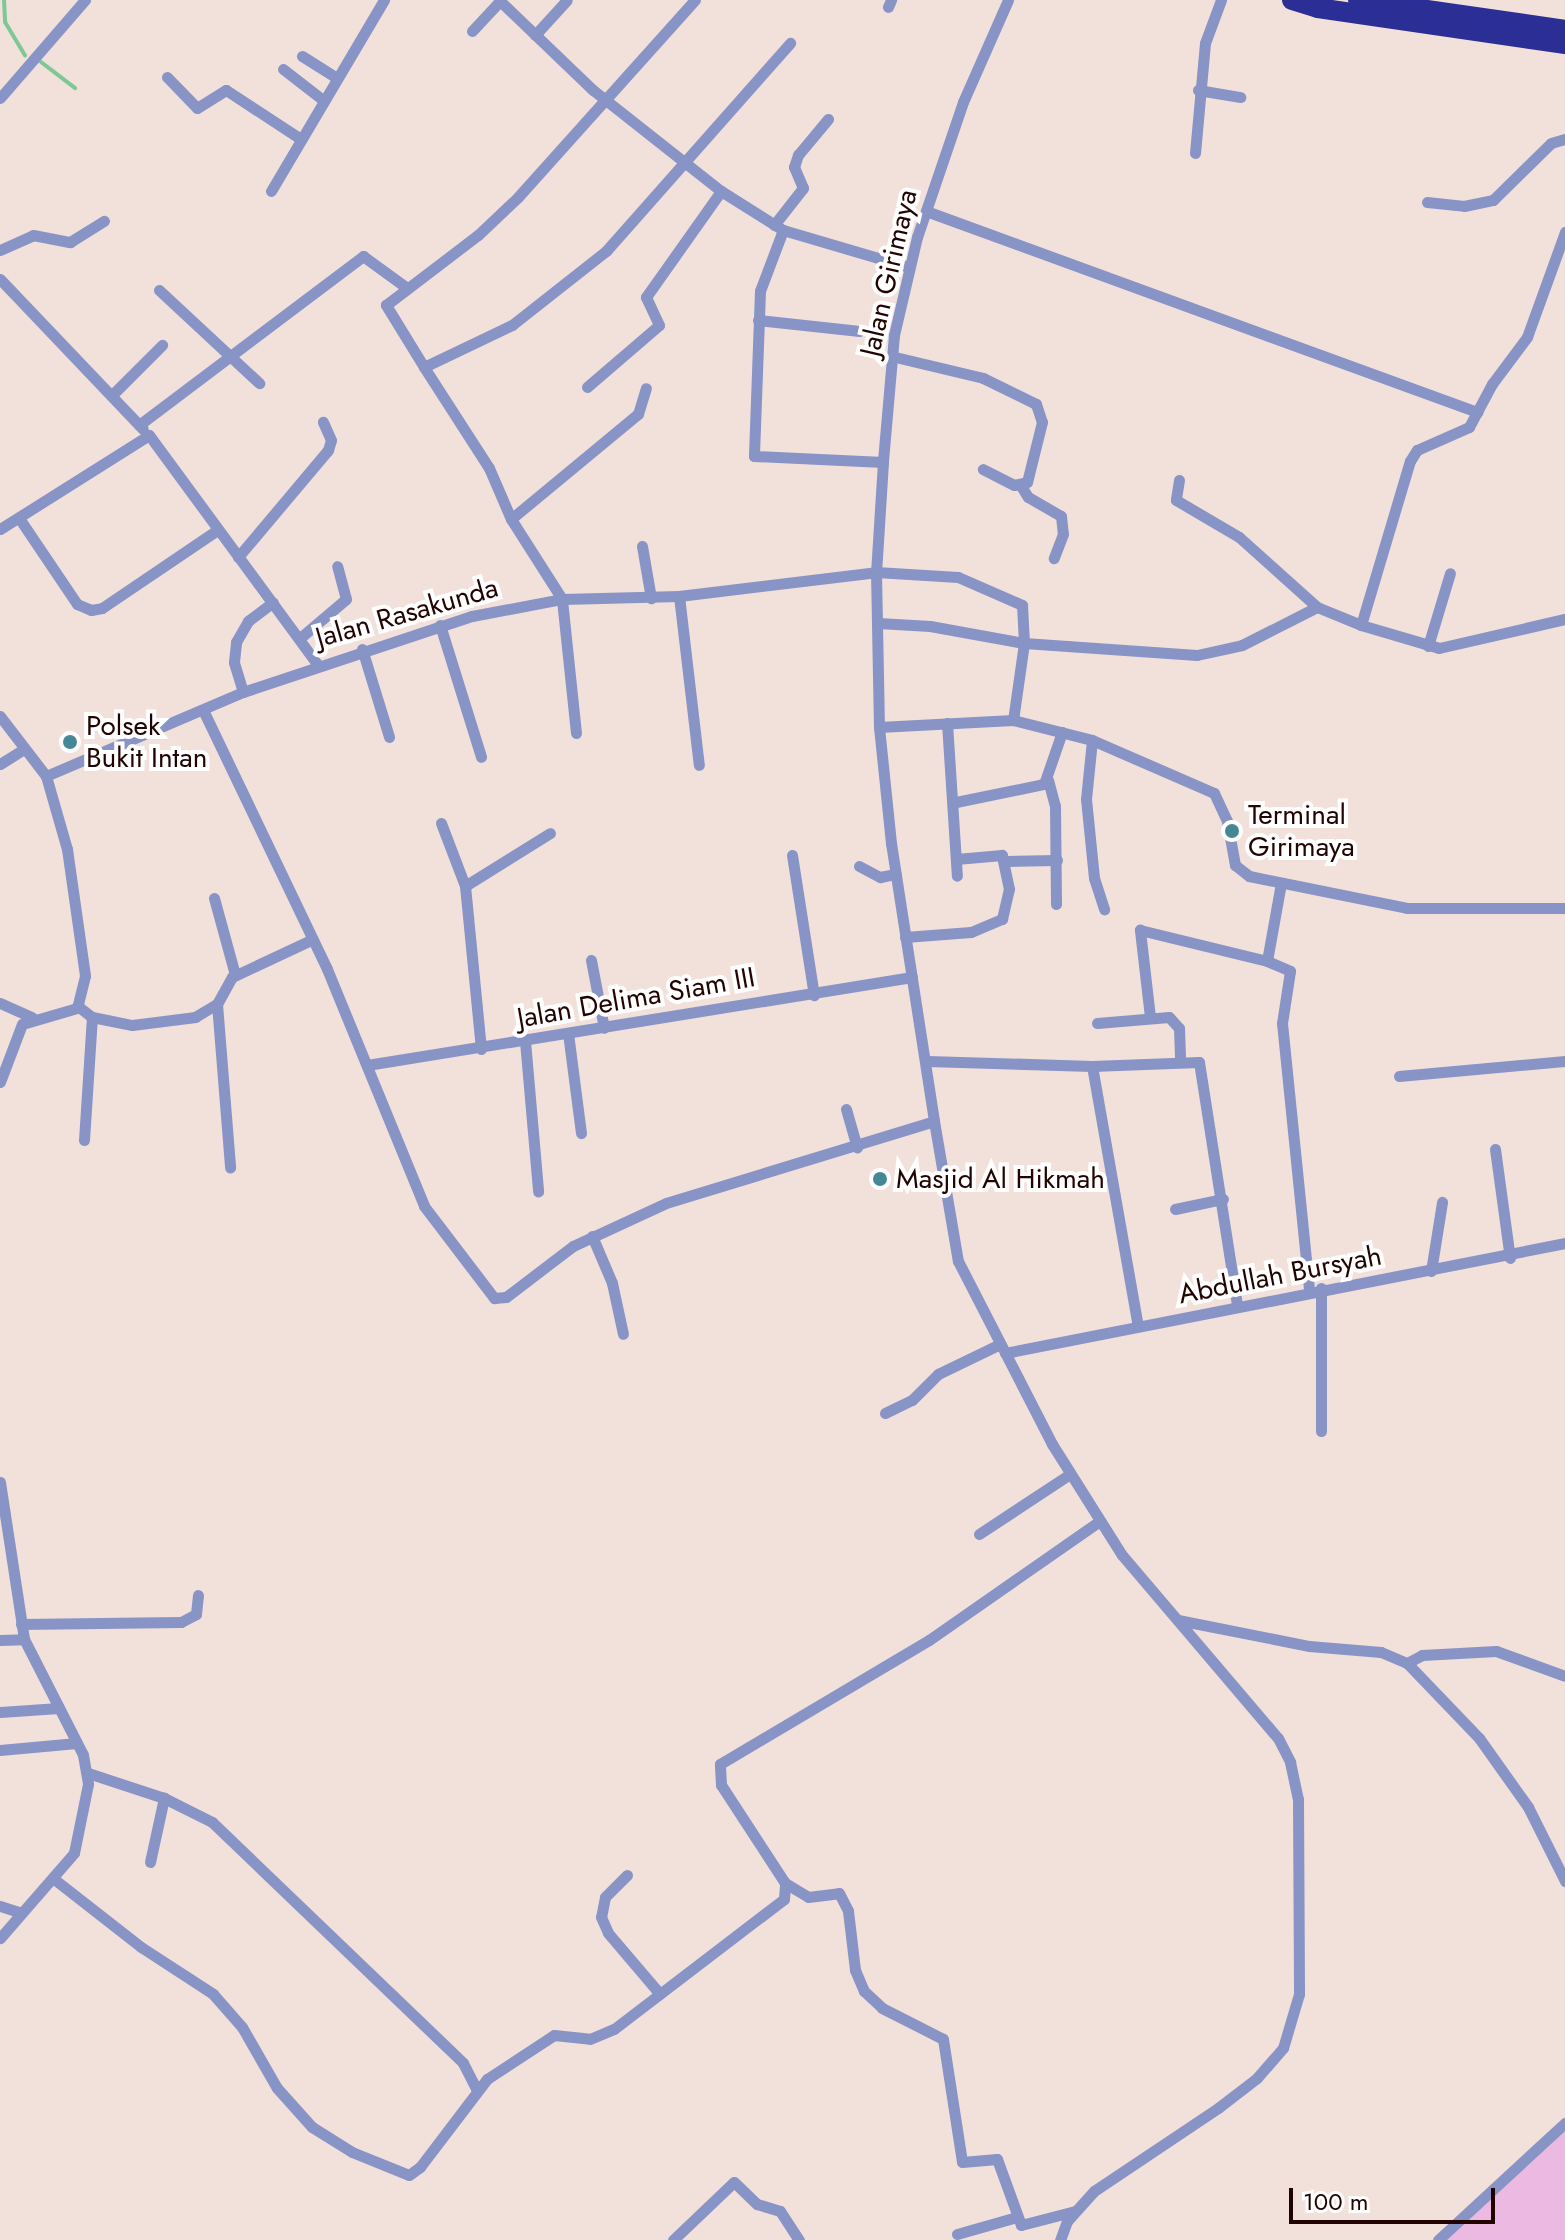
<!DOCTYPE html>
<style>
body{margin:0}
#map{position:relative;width:1565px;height:2240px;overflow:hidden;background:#f2e0db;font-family:Jost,sans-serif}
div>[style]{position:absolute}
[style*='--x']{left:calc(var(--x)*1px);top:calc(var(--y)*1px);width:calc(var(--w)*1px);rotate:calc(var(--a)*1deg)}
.green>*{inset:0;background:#ebb9e1}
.stream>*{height:4px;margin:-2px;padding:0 2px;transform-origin:2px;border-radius:2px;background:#7ec895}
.street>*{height:11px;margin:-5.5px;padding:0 5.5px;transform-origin:5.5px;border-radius:5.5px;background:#8794c5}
.highway>*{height:20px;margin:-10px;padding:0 10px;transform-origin:10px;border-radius:10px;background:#2a2e95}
.dots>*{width:22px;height:22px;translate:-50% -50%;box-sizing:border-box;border:4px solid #fff;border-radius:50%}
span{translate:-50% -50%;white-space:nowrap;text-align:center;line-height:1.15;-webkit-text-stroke:8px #fff;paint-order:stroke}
.street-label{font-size:28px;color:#210401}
.poi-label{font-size:28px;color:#210401}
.left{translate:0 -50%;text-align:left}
.scale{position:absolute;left:1289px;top:2188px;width:206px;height:36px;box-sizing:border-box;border:4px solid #210401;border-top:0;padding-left:10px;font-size:24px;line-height:28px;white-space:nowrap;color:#210401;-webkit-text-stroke:6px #fff;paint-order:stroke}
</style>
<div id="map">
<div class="green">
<div style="clip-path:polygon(1565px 2122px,1565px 2240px,1447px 2240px,1551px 2144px)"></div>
</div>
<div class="stream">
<div style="--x:4;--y:0;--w:22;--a:87"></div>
<div style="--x:5;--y:22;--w:39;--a:59"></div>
<div style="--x:41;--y:62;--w:43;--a:37.4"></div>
</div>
<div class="street">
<div style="--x:499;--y:0;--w:130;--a:43.8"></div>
<div style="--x:593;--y:90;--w:163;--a:38.3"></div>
<div style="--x:721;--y:191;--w:73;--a:32.2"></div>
<div style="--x:783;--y:230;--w:131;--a:16.4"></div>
<div style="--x:1008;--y:0;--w:111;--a:113.8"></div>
<div style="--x:963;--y:102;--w:143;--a:108.8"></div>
<div style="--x:917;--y:237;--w:101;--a:103.2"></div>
<div style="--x:894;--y:335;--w:127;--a:95"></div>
<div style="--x:883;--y:462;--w:110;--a:93.6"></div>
<div style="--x:876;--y:572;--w:155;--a:88.9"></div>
<div style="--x:879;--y:727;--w:117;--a:84.1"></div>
<div style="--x:891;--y:843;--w:281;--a:81.2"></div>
<div style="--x:934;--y:1121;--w:142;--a:80.3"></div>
<div style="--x:958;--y:1261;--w:206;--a:62.8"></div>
<div style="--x:1052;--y:1444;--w:131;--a:57.8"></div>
<div style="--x:1122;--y:1555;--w:240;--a:49.6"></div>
<div style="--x:1278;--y:1738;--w:27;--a:63"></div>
<div style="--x:1290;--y:1762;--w:38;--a:78"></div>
<div style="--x:1298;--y:1799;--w:195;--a:89.7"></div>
<div style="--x:1299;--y:1994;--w:56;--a:106.5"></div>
<div style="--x:1283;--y:2048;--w:40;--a:131"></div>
<div style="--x:1257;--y:2078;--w:49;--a:142.4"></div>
<div style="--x:1218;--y:2108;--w:149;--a:146.2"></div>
<div style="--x:1094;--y:2191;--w:40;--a:132"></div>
<div style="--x:1067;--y:2221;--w:20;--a:110"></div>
<div style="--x:888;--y:7;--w:8;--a:-67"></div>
<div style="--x:472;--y:31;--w:41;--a:-47"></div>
<div style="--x:535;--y:35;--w:47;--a:-47.6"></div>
<div style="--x:302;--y:56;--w:41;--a:32.2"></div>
<div style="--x:283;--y:69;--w:51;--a:37.8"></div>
<div style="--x:167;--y:77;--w:43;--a:45.9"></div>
<div style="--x:197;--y:108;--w:34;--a:-32"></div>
<div style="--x:226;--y:90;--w:90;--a:33.2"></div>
<div style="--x:1198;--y:90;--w:43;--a:9.5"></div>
<div style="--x:0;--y:98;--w:130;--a:-49.1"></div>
<div style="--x:1195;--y:153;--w:110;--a:-84.8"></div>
<div style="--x:1205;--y:43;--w:46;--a:-69.6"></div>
<div style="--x:271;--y:191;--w:222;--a:-59.4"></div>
<div style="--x:1427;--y:202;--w:37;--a:6"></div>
<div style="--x:1464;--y:206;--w:30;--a:-12"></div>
<div style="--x:1493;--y:200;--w:81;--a:-44.5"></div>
<div style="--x:1551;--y:143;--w:15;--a:-16"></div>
<div style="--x:926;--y:211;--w:587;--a:20.04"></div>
<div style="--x:774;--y:225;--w:47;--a:-51.9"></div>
<div style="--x:803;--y:188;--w:23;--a:-113"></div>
<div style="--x:794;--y:167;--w:13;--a:-72"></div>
<div style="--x:798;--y:155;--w:47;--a:-50.2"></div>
<div style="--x:783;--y:230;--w:65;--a:110.7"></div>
<div style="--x:760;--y:291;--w:165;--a:92.1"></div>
<div style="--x:754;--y:456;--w:129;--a:2.7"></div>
<div style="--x:0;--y:250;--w:36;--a:-24"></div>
<div style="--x:33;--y:235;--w:38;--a:11"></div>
<div style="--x:70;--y:242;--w:40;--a:-32"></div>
<div style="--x:0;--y:279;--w:207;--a:46.4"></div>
<div style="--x:159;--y:290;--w:137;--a:42.9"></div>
<div style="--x:758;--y:320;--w:102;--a:6.2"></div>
<div style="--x:891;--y:356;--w:95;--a:13.4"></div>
<div style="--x:983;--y:378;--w:59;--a:26.1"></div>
<div style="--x:1036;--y:404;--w:19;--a:72"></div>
<div style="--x:1042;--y:422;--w:62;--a:104"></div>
<div style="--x:1027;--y:482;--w:13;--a:167"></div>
<div style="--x:1014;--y:485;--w:35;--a:-153"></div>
<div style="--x:424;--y:367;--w:73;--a:-121.5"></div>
<div style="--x:386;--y:305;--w:116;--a:-37.3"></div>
<div style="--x:478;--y:235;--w:55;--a:-43.5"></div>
<div style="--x:518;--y:197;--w:265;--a:-48.1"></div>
<div style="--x:587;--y:387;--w:95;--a:-40.7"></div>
<div style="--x:659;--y:325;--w:31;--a:-115"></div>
<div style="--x:646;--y:297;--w:130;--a:-54.7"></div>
<div style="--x:112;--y:395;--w:71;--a:-45"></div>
<div style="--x:139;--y:425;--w:281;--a:-37"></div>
<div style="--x:363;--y:256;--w:54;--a:36"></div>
<div style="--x:1179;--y:480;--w:20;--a:99"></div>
<div style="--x:1176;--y:500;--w:73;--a:30.4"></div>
<div style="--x:1239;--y:537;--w:105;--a:41.9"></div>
<div style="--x:1317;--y:607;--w:48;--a:22.2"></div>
<div style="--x:1361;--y:625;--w:81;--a:16.4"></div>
<div style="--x:1439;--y:648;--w:129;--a:-13"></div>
<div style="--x:1021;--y:486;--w:13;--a:58"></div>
<div style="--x:1028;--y:497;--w:38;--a:30"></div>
<div style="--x:1061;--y:516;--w:18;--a:84"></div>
<div style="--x:1063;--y:534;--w:26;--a:111"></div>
<div style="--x:19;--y:518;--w:104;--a:56"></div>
<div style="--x:77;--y:604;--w:15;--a:23"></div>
<div style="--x:91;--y:610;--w:11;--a:-10"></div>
<div style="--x:102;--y:608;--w:139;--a:-34.1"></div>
<div style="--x:511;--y:519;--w:165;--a:-39.6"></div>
<div style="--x:638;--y:414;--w:27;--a:-73"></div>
<div style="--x:0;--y:529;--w:176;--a:-32.2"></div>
<div style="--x:149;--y:435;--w:284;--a:53.7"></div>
<div style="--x:642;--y:546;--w:53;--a:80.2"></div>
<div style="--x:238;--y:557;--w:140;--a:-49.9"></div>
<div style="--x:328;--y:450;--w:10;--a:-73"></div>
<div style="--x:331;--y:440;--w:20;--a:-114"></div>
<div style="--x:679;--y:596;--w:170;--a:83.3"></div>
<div style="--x:878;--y:623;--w:52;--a:3.3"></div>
<div style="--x:930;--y:626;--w:96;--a:10.3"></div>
<div style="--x:1024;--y:643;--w:173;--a:4"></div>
<div style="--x:1197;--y:655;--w:46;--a:-12.5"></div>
<div style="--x:1242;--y:645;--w:84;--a:-26.9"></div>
<div style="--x:440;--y:625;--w:138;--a:72.7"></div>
<div style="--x:1361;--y:625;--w:171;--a:-73.4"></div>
<div style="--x:1410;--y:461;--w:13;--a:-58"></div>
<div style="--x:1417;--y:450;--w:57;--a:-23.9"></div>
<div style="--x:1469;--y:427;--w:49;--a:-61.9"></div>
<div style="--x:1492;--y:384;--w:59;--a:-53.3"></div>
<div style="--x:1527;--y:337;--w:112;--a:-70.1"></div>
<div style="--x:300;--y:638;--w:60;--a:-40.3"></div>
<div style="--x:346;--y:599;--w:34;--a:-105"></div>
<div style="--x:1428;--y:646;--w:76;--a:-73.2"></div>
<div style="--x:362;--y:649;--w:92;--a:72.9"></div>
<div style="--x:243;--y:692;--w:31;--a:-107"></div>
<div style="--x:234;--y:662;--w:20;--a:-84"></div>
<div style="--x:236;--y:642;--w:24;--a:-60"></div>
<div style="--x:248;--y:621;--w:31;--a:-37"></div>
<div style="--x:203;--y:710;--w:287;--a:64.4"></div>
<div style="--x:327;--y:969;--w:256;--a:67.7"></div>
<div style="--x:424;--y:1206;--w:116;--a:52.7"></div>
<div style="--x:494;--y:1298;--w:12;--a:-5"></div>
<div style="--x:506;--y:1297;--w:84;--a:-37.3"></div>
<div style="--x:573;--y:1246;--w:102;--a:-24.8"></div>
<div style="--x:666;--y:1203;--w:280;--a:-17"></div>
<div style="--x:0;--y:716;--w:76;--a:52.5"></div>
<div style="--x:46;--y:776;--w:76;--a:74"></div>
<div style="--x:67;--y:849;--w:128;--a:81.9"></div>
<div style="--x:85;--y:976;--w:33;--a:104"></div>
<div style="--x:77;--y:1008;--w:57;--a:163.8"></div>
<div style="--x:22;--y:1024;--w:62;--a:110.8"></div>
<div style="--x:947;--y:723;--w:153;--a:86.3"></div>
<div style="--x:879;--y:727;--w:134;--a:-3"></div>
<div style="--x:1013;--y:720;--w:81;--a:14.2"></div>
<div style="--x:1092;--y:740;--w:133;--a:23.5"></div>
<div style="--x:1214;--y:793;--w:31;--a:65"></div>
<div style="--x:1227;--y:821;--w:45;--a:79.7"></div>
<div style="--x:1235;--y:865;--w:18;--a:38"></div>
<div style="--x:1249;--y:876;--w:161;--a:11.4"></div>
<div style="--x:1407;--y:908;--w:158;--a:0"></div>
<div style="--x:576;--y:733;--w:135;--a:-96"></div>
<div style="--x:562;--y:599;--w:95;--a:-122.5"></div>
<div style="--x:511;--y:519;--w:56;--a:-113.3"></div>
<div style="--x:489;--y:468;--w:120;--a:-122.8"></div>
<div style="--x:424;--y:367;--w:98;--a:-25.5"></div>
<div style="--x:512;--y:325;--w:120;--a:-38.2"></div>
<div style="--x:606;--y:251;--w:278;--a:-48.5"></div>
<div style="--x:1092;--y:740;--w:59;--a:95.8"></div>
<div style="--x:1086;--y:799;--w:79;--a:84.2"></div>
<div style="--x:1094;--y:878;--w:33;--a:72"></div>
<div style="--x:0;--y:764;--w:28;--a:-32"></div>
<div style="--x:46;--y:776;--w:214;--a:-23.1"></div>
<div style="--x:243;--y:692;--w:241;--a:-18.4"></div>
<div style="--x:472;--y:616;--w:92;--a:-10.7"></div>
<div style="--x:562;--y:599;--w:117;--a:-1.5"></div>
<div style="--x:679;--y:596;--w:198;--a:-6.9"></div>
<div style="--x:876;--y:572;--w:82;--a:3.5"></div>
<div style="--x:958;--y:577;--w:70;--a:23.6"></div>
<div style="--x:1022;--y:605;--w:38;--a:87"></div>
<div style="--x:1024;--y:643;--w:78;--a:98.1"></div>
<div style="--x:1048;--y:780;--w:27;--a:75"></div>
<div style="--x:1055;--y:806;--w:98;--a:89.4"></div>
<div style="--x:956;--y:802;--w:90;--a:-11.6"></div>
<div style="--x:1044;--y:784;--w:55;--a:-70.9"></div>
<div style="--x:441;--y:823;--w:67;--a:69.1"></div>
<div style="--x:792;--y:855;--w:142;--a:81.1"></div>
<div style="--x:1006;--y:861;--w:51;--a:-1.1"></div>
<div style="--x:859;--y:866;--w:24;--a:28"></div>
<div style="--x:880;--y:877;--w:16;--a:-11"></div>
<div style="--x:1281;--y:883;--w:79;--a:100.2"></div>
<div style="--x:1267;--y:961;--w:25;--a:23"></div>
<div style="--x:1290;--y:971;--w:53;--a:98.7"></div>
<div style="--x:1282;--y:1023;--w:268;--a:84.2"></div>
<div style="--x:214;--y:898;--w:80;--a:74.7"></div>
<div style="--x:905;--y:937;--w:66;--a:-4.3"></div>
<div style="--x:971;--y:932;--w:34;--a:-23"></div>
<div style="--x:1002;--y:919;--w:31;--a:-77"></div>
<div style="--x:1009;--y:889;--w:35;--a:-102"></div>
<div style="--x:1002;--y:855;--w:46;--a:175"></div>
<div style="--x:591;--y:960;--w:69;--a:79.2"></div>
<div style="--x:0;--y:1003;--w:35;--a:24"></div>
<div style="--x:217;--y:1004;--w:164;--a:85.4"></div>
<div style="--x:79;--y:1007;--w:16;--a:38"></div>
<div style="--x:92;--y:1017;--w:41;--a:11.3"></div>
<div style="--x:132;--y:1025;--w:64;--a:-7.2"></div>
<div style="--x:195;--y:1017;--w:26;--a:-31"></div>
<div style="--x:217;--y:1004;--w:31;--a:-61"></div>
<div style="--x:232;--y:977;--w:89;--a:-25.1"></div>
<div style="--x:1150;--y:1017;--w:88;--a:-96.6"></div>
<div style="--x:1140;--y:930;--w:131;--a:13.7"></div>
<div style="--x:1097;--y:1023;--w:72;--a:-4.8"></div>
<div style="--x:1169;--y:1017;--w:15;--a:48"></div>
<div style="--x:1179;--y:1028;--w:34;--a:88"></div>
<div style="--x:568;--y:1033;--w:101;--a:82.6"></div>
<div style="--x:525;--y:1041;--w:151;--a:85"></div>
<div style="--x:481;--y:1049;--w:164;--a:-95.6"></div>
<div style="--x:465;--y:886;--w:100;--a:-31.9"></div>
<div style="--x:927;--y:1061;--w:165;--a:1.7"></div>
<div style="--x:1092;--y:1066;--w:107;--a:-2.1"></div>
<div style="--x:1199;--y:1062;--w:247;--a:81.1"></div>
<div style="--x:367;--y:1065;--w:552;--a:-9.17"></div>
<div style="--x:1092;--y:1066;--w:264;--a:80"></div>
<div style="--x:1399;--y:1076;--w:167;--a:-5.2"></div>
<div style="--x:846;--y:1109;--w:40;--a:74"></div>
<div style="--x:84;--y:1140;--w:123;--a:-86.3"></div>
<div style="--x:1495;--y:1149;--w:110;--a:82.2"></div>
<div style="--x:1175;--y:1209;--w:49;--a:-11.8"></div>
<div style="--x:592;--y:1236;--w:51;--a:66.9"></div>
<div style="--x:612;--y:1283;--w:52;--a:77.8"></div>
<div style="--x:1431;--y:1271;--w:70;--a:-80.9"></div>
<div style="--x:1321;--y:1288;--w:143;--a:90"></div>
<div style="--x:1005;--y:1353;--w:571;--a:-11.11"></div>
<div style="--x:885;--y:1413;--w:30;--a:-26"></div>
<div style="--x:912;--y:1400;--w:37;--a:-45"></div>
<div style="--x:938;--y:1374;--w:69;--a:-25.8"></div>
<div style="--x:0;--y:1482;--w:159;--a:81.3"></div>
<div style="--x:24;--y:1639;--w:130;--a:63"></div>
<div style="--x:83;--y:1755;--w:29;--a:80"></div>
<div style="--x:88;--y:1784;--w:70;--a:101.5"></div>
<div style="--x:74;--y:1853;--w:113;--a:131"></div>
<div style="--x:979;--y:1534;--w:109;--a:-33.4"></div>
<div style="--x:1178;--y:1620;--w:134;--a:11.2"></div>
<div style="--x:1309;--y:1646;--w:72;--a:4.8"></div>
<div style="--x:1381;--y:1652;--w:28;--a:23"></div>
<div style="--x:1407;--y:1663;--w:104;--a:46.2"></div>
<div style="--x:1479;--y:1738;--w:85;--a:54.6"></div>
<div style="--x:1528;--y:1807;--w:83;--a:63.4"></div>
<div style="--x:21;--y:1624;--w:160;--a:-0.7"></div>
<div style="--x:181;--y:1622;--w:17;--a:-28"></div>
<div style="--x:196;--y:1614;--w:19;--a:-84"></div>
<div style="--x:0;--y:1640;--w:24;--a:-2"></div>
<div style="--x:1407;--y:1663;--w:17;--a:-28"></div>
<div style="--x:1422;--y:1655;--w:74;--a:-3.1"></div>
<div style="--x:1496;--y:1651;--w:73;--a:19.9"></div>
<div style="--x:0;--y:1712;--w:59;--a:-3.9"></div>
<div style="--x:0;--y:1750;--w:77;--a:-5.2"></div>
<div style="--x:88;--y:1773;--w:80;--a:18.2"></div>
<div style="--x:164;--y:1798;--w:54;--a:26.6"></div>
<div style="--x:212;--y:1822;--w:348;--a:43.8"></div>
<div style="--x:463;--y:2063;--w:29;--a:63"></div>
<div style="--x:150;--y:1862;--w:66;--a:-77.7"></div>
<div style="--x:627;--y:1875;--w:31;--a:135"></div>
<div style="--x:605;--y:1897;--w:20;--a:101"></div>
<div style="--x:601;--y:1917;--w:17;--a:66"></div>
<div style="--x:608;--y:1933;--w:80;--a:49.6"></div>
<div style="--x:54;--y:1879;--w:110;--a:38"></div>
<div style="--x:141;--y:1947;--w:86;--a:33.1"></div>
<div style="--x:213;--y:1994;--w:44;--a:48.7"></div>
<div style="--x:242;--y:2027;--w:70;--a:60.2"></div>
<div style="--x:277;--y:2088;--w:52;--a:48.1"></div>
<div style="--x:312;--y:2127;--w:47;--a:32"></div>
<div style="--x:352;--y:2152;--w:61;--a:22"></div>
<div style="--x:409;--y:2175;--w:14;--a:-36"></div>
<div style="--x:420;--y:2167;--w:111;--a:-52.7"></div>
<div style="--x:487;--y:2079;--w:80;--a:-33.3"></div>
<div style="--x:554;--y:2035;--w:36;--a:6"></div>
<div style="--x:590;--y:2039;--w:26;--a:-23"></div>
<div style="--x:614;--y:2029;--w:214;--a:-37.4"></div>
<div style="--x:784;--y:1899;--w:16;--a:-86"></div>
<div style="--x:785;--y:1883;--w:117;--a:-123.1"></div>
<div style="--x:721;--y:1785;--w:21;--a:-93"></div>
<div style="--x:720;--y:1764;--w:243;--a:-30.7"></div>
<div style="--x:929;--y:1640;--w:206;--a:-34.9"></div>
<div style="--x:785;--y:1883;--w:27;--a:31"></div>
<div style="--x:808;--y:1897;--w:31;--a:-7"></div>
<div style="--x:839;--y:1893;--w:20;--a:63"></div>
<div style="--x:848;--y:1911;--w:59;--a:83.2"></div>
<div style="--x:855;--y:1970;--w:23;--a:67"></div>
<div style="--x:864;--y:1991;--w:25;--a:43"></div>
<div style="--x:882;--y:2008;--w:68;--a:26.9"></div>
<div style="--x:943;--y:2039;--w:124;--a:81.2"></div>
<div style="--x:962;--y:2162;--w:35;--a:-5"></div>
<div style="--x:997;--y:2159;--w:70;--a:70"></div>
<div style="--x:1021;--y:2225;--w:56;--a:-14.5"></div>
<div style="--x:0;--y:1906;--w:22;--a:18"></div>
<div style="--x:957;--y:2234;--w:62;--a:-15.8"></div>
<div style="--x:673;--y:2240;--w:84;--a:-43.6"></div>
<div style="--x:734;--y:2182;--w:32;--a:44"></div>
<div style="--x:757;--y:2204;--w:24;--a:17"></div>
<div style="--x:780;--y:2211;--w:35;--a:57"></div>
<div style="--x:1438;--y:2240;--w:173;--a:-42.7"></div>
</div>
<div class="highway">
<div style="--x:1292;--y:0;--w:27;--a:17"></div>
<div style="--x:1318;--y:8;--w:250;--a:8.3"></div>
<div style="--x:1358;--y:0;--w:209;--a:8.2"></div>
</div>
<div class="dots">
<div style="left:70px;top:742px;background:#448896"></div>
<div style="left:1232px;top:831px;background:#448896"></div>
<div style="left:880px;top:1179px;background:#448896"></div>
</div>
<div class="street-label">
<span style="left:889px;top:273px;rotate:-77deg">Jalan Girimaya</span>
<span style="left:407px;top:613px;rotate:-16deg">Jalan Rasakunda</span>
<span style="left:636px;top:998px;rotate:-10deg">Jalan Delima Siam III</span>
<span style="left:1280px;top:1275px;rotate:-11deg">Abdullah Bursyah</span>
</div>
<div class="poi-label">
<span class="left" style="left:86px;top:742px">Polsek<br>Bukit Intan</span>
<span class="left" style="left:1248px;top:831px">Terminal<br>Girimaya</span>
<span class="left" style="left:896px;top:1179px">Masjid Al Hikmah</span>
</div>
<div class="scale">100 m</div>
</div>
